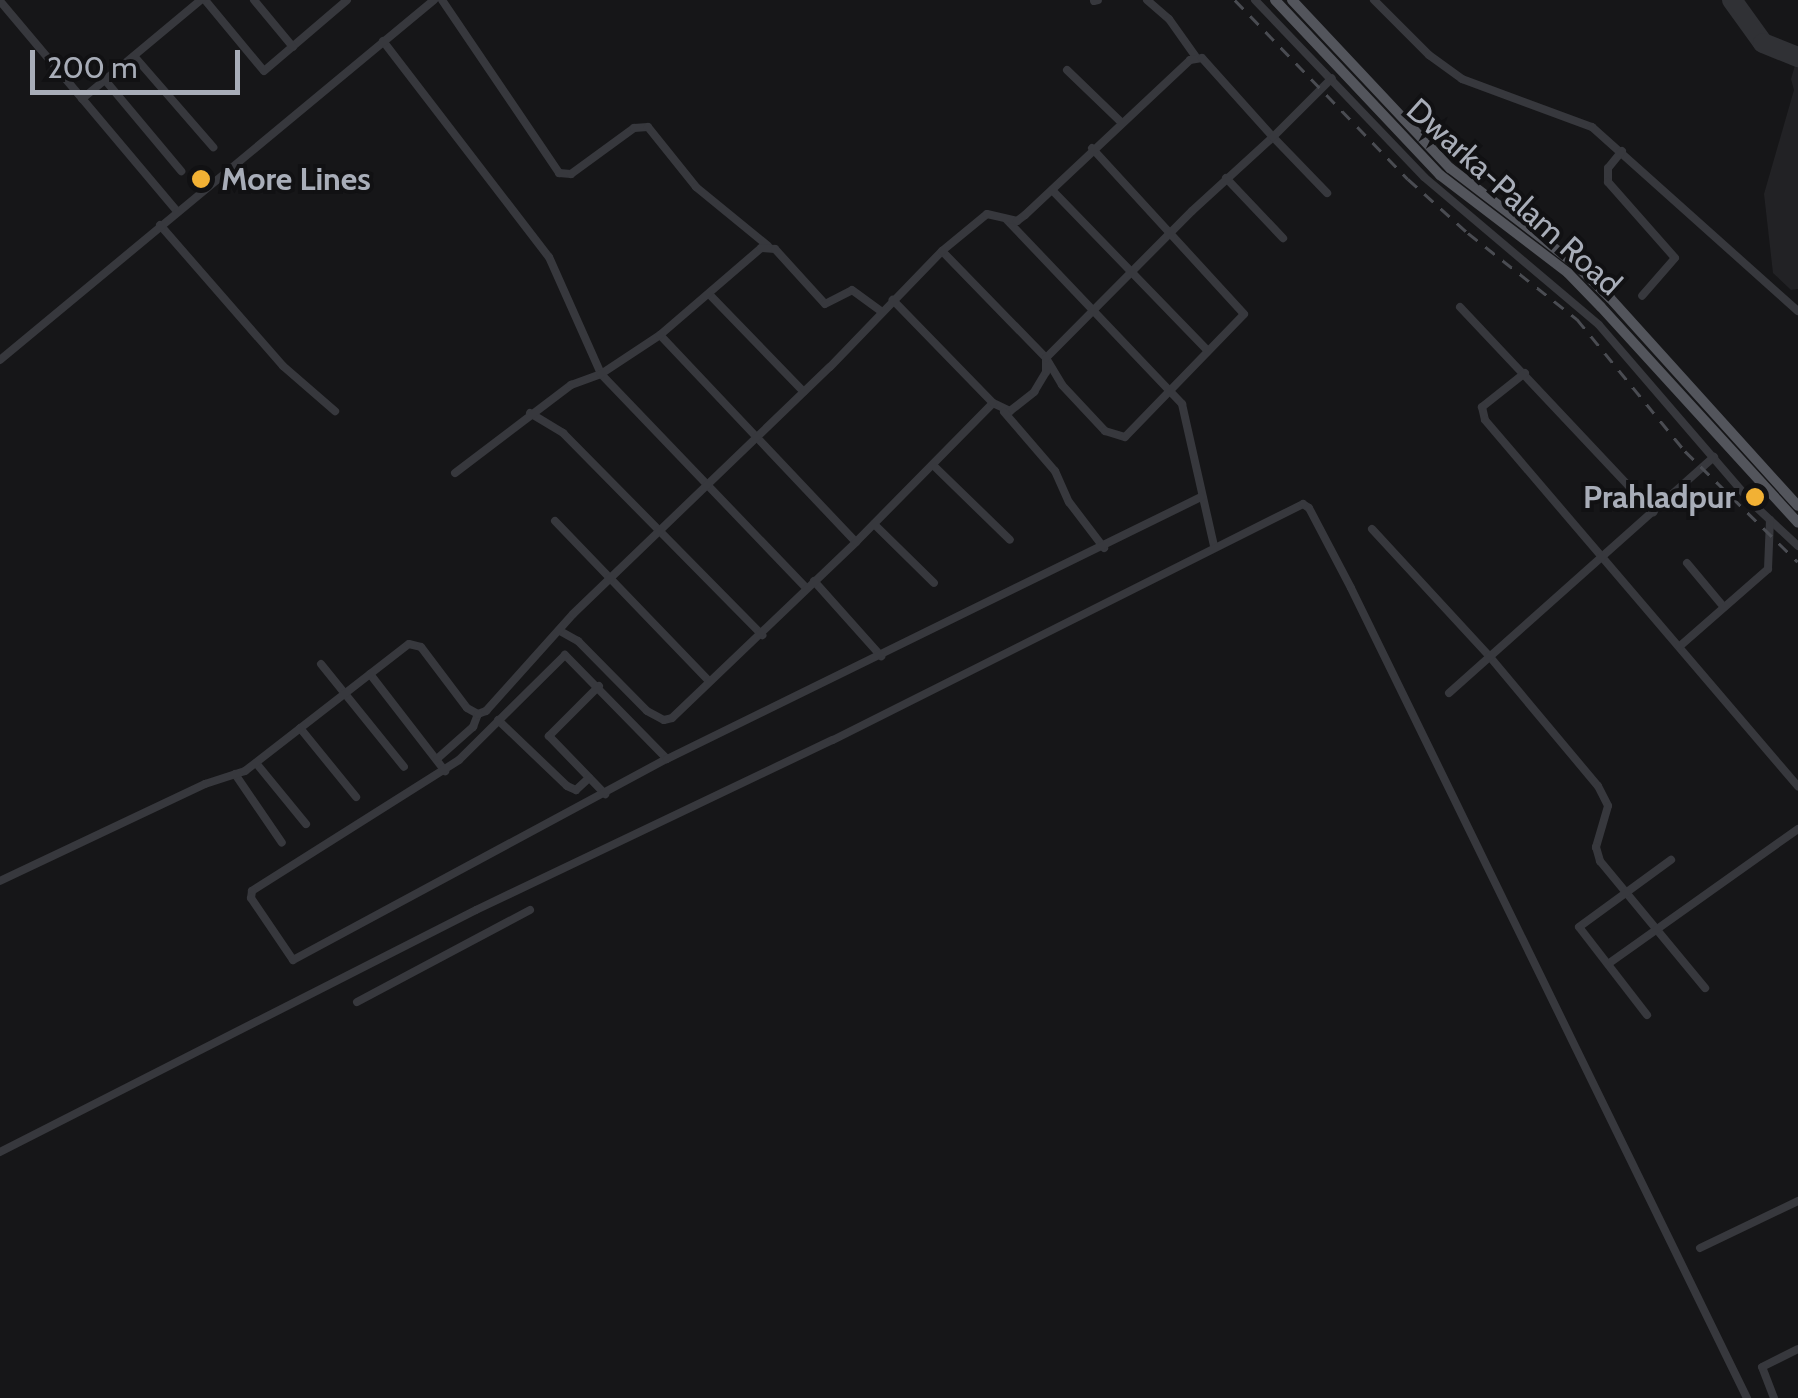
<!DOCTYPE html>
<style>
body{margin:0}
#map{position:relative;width:1798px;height:1398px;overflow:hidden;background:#161618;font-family:Cabin,sans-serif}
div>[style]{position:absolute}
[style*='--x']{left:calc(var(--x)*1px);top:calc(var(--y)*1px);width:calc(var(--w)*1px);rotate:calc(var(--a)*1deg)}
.built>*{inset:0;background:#222225}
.taxiway>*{height:20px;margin:-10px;padding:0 10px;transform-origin:10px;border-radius:10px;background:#303135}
.minor>*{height:8px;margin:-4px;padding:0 4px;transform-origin:4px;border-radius:4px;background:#37383d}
.major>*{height:10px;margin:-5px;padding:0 5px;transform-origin:5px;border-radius:5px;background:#53555c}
.rail>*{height:2.5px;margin-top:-1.25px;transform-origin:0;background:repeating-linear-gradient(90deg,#4a4c52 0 12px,transparent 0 22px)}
.dots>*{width:28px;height:28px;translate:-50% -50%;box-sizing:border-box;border:5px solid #111113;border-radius:50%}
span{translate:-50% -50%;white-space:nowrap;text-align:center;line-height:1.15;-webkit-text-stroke:8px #111113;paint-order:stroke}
.poi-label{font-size:32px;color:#a8adb8;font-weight:700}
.left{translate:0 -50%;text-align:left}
.right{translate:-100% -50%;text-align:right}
.street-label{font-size:32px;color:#a8adb8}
.scale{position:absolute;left:30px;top:50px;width:210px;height:45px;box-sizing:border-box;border:5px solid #a8adb8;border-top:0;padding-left:12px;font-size:30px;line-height:35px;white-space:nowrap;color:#a8adb8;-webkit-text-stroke:8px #111113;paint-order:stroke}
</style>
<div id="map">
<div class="built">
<div style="clip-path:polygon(1798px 55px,1798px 289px,1791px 290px,1773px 273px,1764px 194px,1794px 90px,1791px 79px)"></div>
</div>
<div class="taxiway">
<div style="--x:1732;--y:0;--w:53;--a:54.2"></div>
<div style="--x:1763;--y:43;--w:38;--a:22"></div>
</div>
<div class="minor">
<div style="--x:205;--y:0;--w:92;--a:50.3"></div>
<div style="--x:264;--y:71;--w:109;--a:-40.5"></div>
<div style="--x:254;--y:0;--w:61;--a:50.3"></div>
<div style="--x:442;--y:0;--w:209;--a:55.9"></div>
<div style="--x:559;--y:173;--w:12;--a:5"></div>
<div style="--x:571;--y:174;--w:78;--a:-36.1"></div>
<div style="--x:634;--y:128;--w:14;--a:-4"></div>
<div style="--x:648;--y:127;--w:77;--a:51.3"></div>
<div style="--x:696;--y:187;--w:93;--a:39.3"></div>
<div style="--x:1147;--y:0;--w:29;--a:41"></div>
<div style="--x:1169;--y:19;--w:47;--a:54.6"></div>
<div style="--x:1255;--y:0;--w:245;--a:46.3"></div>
<div style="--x:1424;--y:177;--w:229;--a:40.2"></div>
<div style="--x:1599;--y:325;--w:238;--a:49.3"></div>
<div style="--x:1754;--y:505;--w:60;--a:43"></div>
<div style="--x:1374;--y:0;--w:78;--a:45"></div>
<div style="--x:1429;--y:55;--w:41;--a:36"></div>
<div style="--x:1462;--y:79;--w:139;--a:20.3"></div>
<div style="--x:1592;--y:127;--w:276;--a:41.8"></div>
<div style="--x:0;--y:1;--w:275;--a:49.9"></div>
<div style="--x:1094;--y:1;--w:4;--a:-14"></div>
<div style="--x:383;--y:41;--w:272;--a:52.5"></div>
<div style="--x:549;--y:257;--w:128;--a:66"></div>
<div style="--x:601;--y:374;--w:296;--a:46.2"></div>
<div style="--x:134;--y:56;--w:121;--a:49"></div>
<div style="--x:1067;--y:70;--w:74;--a:43.9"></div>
<div style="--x:105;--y:80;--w:119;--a:50.1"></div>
<div style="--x:82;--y:99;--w:155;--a:-39.8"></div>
<div style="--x:1622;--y:151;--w:22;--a:129"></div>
<div style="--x:1608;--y:168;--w:14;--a:90"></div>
<div style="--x:1608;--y:182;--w:101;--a:48.6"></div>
<div style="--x:1675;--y:258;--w:50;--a:131"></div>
<div style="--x:1226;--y:178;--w:83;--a:46.5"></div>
<div style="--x:1052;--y:190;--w:224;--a:45.9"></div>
<div style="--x:1007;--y:220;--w:254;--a:46.4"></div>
<div style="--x:1182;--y:404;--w:146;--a:77.3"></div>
<div style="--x:160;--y:225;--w:187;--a:48.9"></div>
<div style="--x:283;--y:366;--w:69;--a:40.9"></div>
<div style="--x:942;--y:251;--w:149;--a:45.8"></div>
<div style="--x:1046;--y:358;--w:31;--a:59"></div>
<div style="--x:1062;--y:385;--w:63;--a:46.9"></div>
<div style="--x:1105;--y:431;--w:21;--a:17"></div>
<div style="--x:1125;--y:437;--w:171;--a:-45.9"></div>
<div style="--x:1244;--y:314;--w:225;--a:-132.5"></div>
<div style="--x:709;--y:294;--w:136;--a:45.9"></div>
<div style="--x:1460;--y:307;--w:282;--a:46.7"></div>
<div style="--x:660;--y:335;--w:285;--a:46.6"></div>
<div style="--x:0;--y:360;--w:564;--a:-39.68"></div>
<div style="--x:1525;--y:373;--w:55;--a:141.7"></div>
<div style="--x:1482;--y:407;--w:13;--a:77"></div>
<div style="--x:1485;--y:420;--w:482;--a:49.5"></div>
<div style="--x:993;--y:403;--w:19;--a:25"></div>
<div style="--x:1010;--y:411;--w:31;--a:-38"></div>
<div style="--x:1034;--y:392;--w:23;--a:-59"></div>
<div style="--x:1046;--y:372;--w:14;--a:-90"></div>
<div style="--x:1046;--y:358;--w:207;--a:-45.2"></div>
<div style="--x:1192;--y:211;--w:110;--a:-42.4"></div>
<div style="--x:1273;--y:137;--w:78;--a:46"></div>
<div style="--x:1004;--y:412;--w:78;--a:49.2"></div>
<div style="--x:1055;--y:471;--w:34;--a:66"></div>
<div style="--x:1069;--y:502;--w:58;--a:52.7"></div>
<div style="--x:530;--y:413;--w:39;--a:31"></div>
<div style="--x:563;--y:433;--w:284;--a:45.4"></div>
<div style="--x:933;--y:465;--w:107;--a:44.2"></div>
<div style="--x:455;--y:473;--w:146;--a:-37.2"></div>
<div style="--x:571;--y:385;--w:32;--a:-20"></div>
<div style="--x:601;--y:374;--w:71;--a:-33.5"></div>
<div style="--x:660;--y:335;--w:133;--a:-40.7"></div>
<div style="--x:761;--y:248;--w:14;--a:4"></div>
<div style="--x:775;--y:249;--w:74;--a:47.7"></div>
<div style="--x:825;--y:304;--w:30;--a:-27"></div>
<div style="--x:852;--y:290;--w:36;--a:36"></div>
<div style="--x:555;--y:521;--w:222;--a:46.1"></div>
<div style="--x:874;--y:524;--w:84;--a:44.5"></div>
<div style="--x:1372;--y:529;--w:174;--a:47.3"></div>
<div style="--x:1490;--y:657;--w:168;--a:50.1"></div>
<div style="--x:1598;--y:786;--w:22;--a:63"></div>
<div style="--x:1608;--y:806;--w:43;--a:106.3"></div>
<div style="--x:1596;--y:847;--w:15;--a:74"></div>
<div style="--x:1600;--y:861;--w:165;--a:50.4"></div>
<div style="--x:1687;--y:563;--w:56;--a:50.1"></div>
<div style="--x:814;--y:581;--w:101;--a:48.2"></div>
<div style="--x:560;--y:631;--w:21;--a:29"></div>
<div style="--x:578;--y:641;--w:98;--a:45.4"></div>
<div style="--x:647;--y:711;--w:19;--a:28"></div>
<div style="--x:664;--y:720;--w:8;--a:-14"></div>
<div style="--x:672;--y:718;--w:255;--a:-43.7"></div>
<div style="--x:856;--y:542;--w:195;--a:-45.4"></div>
<div style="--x:993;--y:403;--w:144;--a:-134.2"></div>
<div style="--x:1680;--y:646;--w:117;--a:-41.2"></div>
<div style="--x:1768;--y:569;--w:49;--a:-87.7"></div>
<div style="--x:321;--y:664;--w:132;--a:51.1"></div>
<div style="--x:370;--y:674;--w:123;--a:52.3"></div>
<div style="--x:599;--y:686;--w:71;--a:135"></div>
<div style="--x:549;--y:736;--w:81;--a:46"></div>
<div style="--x:1449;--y:693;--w:355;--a:-41.7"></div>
<div style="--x:498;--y:720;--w:95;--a:43.7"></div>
<div style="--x:567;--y:786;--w:10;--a:24"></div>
<div style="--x:576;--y:790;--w:18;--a:-43"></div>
<div style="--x:300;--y:728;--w:89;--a:50.9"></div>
<div style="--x:438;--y:758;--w:47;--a:-41.5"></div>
<div style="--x:473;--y:727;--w:14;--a:-69"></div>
<div style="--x:667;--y:759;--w:146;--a:-134.4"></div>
<div style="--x:565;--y:655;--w:149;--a:135.3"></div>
<div style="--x:459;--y:760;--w:245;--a:147.7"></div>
<div style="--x:252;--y:891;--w:7;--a:98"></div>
<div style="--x:251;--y:898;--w:75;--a:55.9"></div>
<div style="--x:293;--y:960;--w:425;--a:-28.3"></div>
<div style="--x:667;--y:759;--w:595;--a:-26.13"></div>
<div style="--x:256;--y:763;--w:79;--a:50.7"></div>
<div style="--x:235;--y:774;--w:83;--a:55.7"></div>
<div style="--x:0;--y:881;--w:227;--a:-25.3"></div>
<div style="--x:205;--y:784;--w:42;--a:-18"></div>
<div style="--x:245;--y:771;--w:207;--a:-37.8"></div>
<div style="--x:409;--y:644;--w:12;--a:14"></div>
<div style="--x:421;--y:647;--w:76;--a:53"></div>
<div style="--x:467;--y:708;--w:13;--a:29"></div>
<div style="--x:478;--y:714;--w:9;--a:-21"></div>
<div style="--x:486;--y:711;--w:130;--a:-48.1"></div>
<div style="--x:573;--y:614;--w:356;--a:-43.9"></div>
<div style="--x:830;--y:367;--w:161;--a:-46"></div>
<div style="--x:942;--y:251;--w:58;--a:-39.4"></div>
<div style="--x:987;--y:214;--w:31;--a:13"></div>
<div style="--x:1017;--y:221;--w:10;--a:-37"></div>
<div style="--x:1025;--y:215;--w:226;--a:-43.2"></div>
<div style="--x:1190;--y:60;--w:12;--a:-9"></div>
<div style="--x:1202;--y:58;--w:106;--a:48.1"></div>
<div style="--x:1273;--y:137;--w:83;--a:-45"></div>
<div style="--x:1608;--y:964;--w:233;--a:-35.4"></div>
<div style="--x:357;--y:1002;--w:196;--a:-28"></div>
<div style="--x:1647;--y:1015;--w:111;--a:-127.7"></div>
<div style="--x:1579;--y:927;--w:114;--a:-36.1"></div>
<div style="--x:0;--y:1152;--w:534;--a:-26.95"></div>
<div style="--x:476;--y:910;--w:395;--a:-25.5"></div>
<div style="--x:833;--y:740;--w:526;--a:-26.66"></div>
<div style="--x:1303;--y:504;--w:7;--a:34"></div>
<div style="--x:1309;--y:508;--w:90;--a:62.3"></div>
<div style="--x:1351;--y:588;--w:902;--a:63.95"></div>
<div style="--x:1700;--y:1248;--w:109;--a:-25.6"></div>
<div style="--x:1774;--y:1398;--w:33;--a:-111"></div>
<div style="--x:1762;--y:1367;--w:40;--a:-26.6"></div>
</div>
<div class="major">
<div style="--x:1275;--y:0;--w:241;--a:46.7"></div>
<div style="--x:1440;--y:175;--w:161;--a:37.4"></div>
<div style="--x:1568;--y:273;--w:47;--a:45.9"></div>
<div style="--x:1601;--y:307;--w:292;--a:47.6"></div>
<div style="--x:1292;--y:0;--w:231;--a:46.8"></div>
<div style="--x:1450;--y:168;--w:158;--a:37.5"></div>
<div style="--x:1575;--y:264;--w:49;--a:44.2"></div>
<div style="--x:1610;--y:298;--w:280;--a:47.9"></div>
</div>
<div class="rail">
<div style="--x:1235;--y:0;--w:249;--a:46"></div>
<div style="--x:1408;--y:179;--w:81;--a:42"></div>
<div style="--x:1468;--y:233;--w:139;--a:38.3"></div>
<div style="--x:1577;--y:319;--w:171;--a:50.7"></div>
<div style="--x:1685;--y:451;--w:158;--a:44.5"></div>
</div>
<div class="dots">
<div style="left:201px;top:179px;background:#f2b134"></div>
<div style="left:1755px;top:497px;background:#f2b134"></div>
</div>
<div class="poi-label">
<span class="left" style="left:221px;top:179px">More Lines</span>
<span class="right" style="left:1735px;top:497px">Prahladpur</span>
</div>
<div class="street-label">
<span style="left:1514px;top:197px;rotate:42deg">Dwarka-Palam Road</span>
</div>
<div class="scale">200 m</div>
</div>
